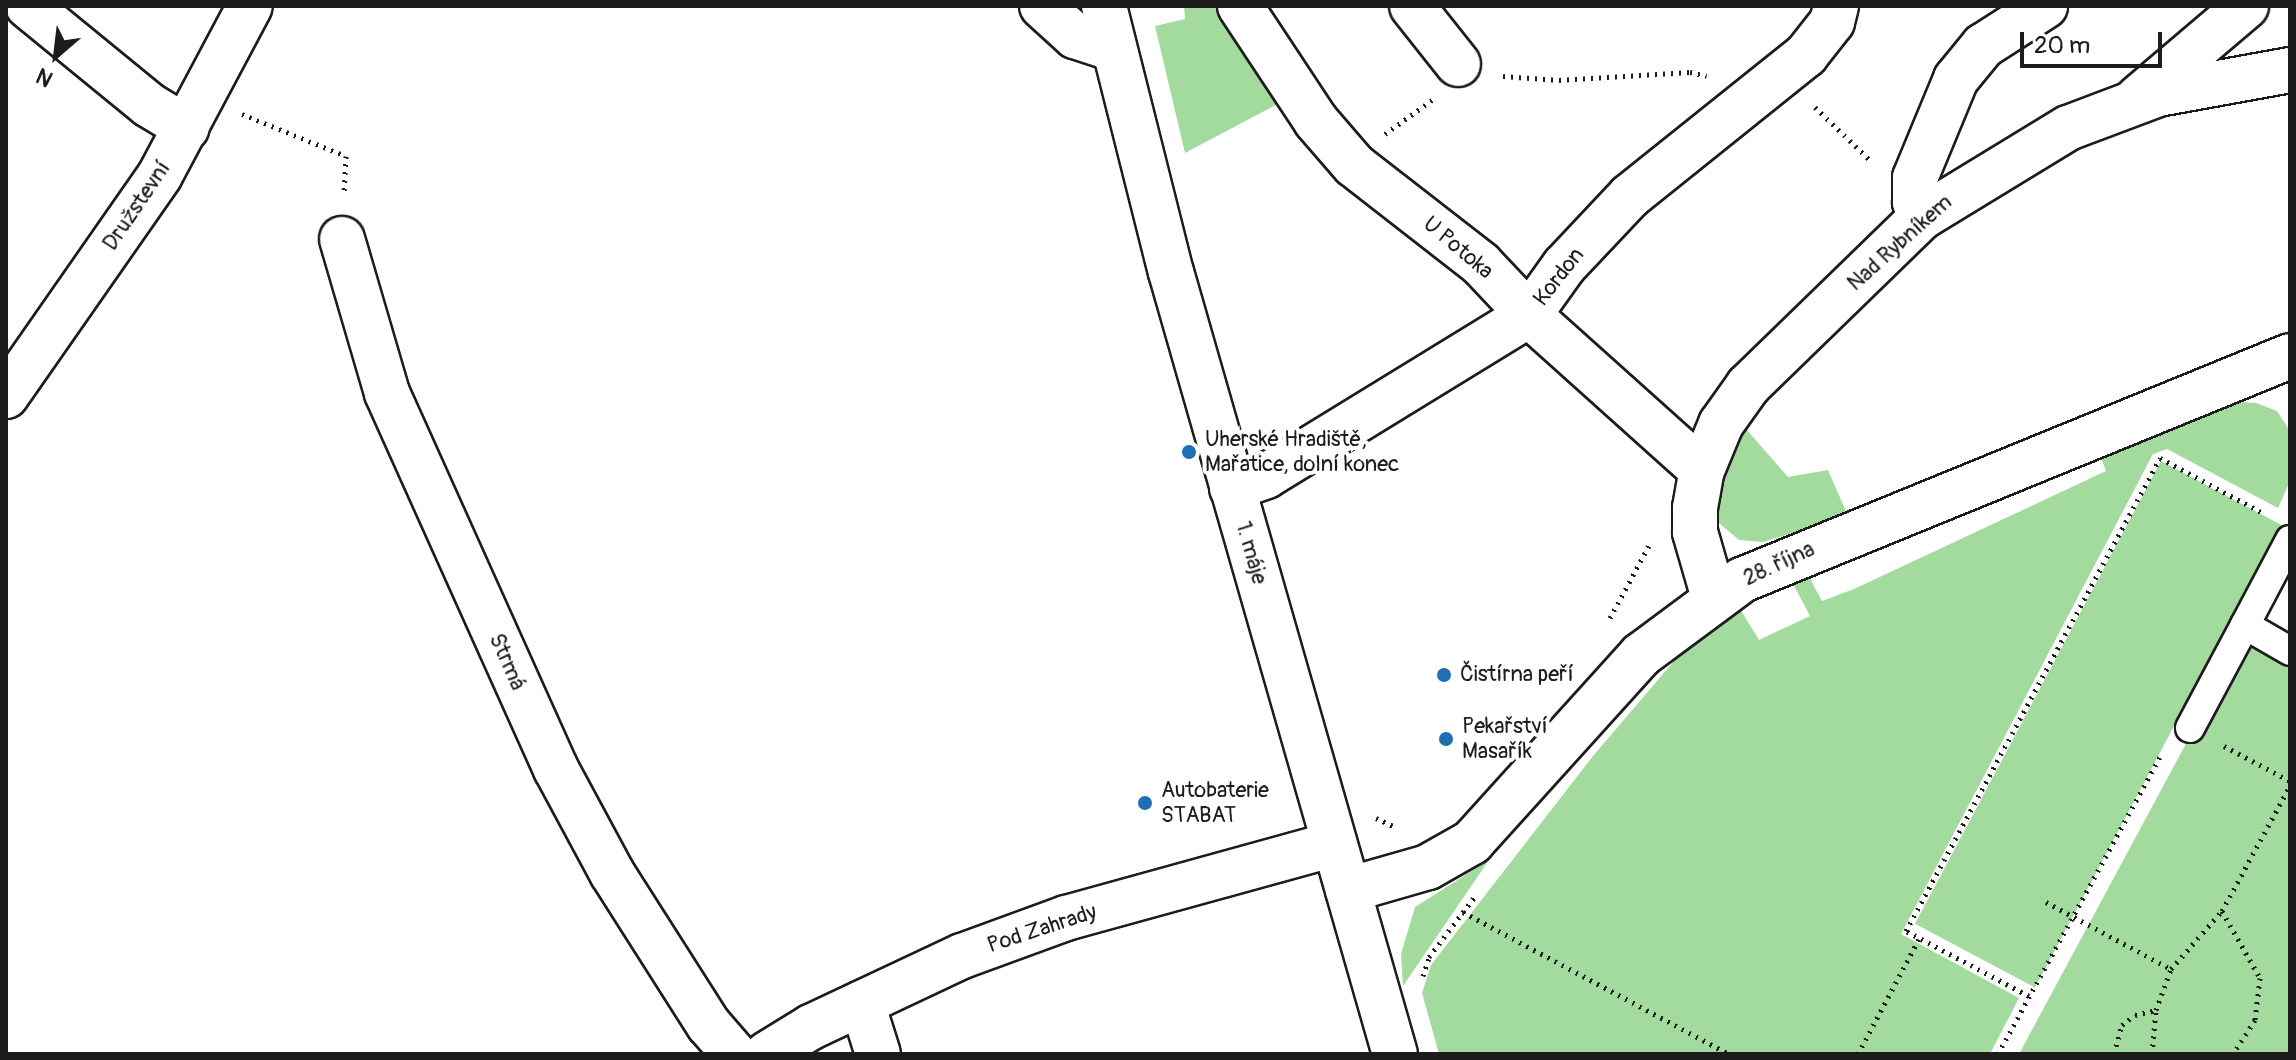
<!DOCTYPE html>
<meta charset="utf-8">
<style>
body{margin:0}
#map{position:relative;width:2296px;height:1060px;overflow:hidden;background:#fff;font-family:Pangolin,sans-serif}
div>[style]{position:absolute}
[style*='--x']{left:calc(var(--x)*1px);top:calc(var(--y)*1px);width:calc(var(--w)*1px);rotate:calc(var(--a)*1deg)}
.green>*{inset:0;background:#a3db9f;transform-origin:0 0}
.path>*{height:5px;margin-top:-2.5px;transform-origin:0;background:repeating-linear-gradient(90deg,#1c1c1c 0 2px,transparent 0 8px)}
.roads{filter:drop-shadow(2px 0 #1c1c1c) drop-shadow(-2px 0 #1c1c1c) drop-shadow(0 2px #1c1c1c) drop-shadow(0 -2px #1c1c1c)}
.lane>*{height:28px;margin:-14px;padding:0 14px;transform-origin:14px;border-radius:14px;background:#fff}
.street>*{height:44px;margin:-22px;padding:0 22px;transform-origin:22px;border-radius:22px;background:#fff}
.dots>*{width:22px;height:22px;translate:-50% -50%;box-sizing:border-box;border:4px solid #fff;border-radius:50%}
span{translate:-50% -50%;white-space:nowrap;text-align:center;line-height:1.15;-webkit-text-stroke:8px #fff;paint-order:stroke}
.street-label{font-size:22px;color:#1c1c1c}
.poi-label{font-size:22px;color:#1c1c1c}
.left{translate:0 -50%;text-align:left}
.frame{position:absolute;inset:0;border:8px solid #1c1c1c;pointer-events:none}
.north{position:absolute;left:16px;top:16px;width:80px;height:80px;-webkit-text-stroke:6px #fff;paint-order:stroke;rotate:208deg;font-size:22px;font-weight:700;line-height:32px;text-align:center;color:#1c1c1c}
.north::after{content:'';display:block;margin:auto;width:28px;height:36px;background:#1c1c1c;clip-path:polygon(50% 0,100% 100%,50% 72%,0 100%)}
.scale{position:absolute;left:2020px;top:32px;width:142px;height:36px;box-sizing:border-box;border:4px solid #1c1c1c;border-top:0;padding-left:10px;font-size:24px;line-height:28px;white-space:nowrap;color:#1c1c1c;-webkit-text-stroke:6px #fff;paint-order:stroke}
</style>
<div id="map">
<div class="green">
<div style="clip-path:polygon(1184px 6px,1225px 6px,1285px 100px,1185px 153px,1155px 26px,1185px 19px)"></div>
<div style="clip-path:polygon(2223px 401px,2256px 403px,2277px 411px,2288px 428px,2290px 481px,2278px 508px,2167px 449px,2153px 454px,1901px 934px,2019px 998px,1990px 1054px,1439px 1054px,1422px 993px,1431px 965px,1593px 756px,1675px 660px,1740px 609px,1759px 640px,1810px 616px,1792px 582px,1807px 573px,1822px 601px,1854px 589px,2106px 471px,2098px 450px)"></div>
<div style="clip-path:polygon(1739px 421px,1788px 477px,1828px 470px,1848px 516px,1763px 542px,1739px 540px,1719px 523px,1716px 488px)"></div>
<div style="left:2161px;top:461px;width:136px;height:524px;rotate:28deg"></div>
<div style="clip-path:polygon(2245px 634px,2290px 656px,2290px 1054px,2019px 1054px)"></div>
<div style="clip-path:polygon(1489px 860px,1403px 986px,1401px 954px,1415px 907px)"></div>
</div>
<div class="path">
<div style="--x:1503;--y:76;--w:56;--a:4.1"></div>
<div style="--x:1559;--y:80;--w:131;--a:-3.5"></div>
<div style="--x:1690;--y:72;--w:17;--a:13"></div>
<div style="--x:1815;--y:107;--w:78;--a:44"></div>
<div style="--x:242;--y:114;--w:112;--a:22"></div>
<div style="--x:346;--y:156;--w:38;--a:93"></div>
<div style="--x:1385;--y:134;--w:58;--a:-35.9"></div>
<div style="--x:1610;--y:618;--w:86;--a:-61.7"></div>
<div style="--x:2224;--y:746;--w:75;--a:27.9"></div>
<div style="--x:1376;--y:818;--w:21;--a:25"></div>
<div style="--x:2046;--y:902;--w:142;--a:28.2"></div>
<div style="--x:2222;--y:911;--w:77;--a:60.4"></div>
<div style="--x:2260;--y:978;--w:42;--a:96.8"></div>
<div style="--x:2255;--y:1020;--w:40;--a:122.9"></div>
<div style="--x:1463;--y:912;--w:302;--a:28.1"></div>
<div style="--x:1423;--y:976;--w:20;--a:-72"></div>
<div style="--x:1429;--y:957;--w:78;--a:-52.8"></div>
<div style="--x:2029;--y:996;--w:139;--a:-152.1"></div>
<div style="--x:1906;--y:931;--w:537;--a:-61.76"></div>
<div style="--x:2160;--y:458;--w:119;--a:28.1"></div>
<div style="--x:1858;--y:1054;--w:130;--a:-62.1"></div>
<div style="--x:1998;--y:1054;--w:343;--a:-61.4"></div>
<div style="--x:2114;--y:1054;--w:30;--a:-75"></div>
<div style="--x:2122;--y:1025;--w:16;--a:-38"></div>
<div style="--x:2135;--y:1015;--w:22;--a:-13"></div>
<div style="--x:2152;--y:1054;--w:44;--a:-84.8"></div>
<div style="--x:2156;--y:1010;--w:44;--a:-69.9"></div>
<div style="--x:2171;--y:969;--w:77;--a:-48.7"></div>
<div style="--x:2222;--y:911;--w:142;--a:-61.5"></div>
</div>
<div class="roads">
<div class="lane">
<div style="--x:2290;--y:540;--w:96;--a:117.9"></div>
<div style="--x:2245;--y:625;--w:52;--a:30"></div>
<div style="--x:2190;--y:728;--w:117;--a:-61.9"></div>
</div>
<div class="street">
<div style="--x:28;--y:6;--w:156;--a:39.3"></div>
<div style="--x:149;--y:105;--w:44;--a:31.2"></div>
<div style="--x:1042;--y:6;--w:45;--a:42.3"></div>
<div style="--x:1075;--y:36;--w:41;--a:18.4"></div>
<div style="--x:1104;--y:6;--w:274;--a:75.9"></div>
<div style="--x:1171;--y:272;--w:813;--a:74.02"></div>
<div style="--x:1240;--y:6;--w:138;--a:56.5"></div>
<div style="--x:1316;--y:121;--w:58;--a:49.2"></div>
<div style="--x:1354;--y:165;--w:161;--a:37.9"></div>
<div style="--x:1481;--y:264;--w:70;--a:46.7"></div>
<div style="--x:1529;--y:315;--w:232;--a:41.9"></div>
<div style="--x:1412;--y:6;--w:74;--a:51.6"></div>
<div style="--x:2138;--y:98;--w:142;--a:-40.4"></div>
<div style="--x:1922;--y:217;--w:17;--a:-115"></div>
<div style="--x:1915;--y:202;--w:24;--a:-90"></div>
<div style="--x:1915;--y:178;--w:107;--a:-67.5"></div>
<div style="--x:1956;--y:79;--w:43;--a:-50.7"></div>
<div style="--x:1983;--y:46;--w:74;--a:-32.8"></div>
<div style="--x:342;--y:239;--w:160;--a:73.7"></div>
<div style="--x:387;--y:393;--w:412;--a:65.8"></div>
<div style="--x:556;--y:769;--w:118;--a:61.7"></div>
<div style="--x:612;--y:873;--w:180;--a:57.5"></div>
<div style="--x:709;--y:1025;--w:38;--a:49"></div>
<div style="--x:6;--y:396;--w:269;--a:-55.1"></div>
<div style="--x:160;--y:175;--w:191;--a:-62"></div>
<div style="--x:1232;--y:488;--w:36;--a:-19"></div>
<div style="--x:1266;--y:476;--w:308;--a:-31.5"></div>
<div style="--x:1529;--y:315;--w:60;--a:-54.5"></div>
<div style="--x:1564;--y:266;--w:96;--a:-46.7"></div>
<div style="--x:1630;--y:196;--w:226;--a:-38.7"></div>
<div style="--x:1806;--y:55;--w:42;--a:-51.8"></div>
<div style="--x:1832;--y:22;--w:16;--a:-76"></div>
<div style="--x:1714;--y:598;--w:69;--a:-106.1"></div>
<div style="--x:1695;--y:532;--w:24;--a:-90"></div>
<div style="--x:1695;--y:508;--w:39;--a:-80"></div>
<div style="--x:1702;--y:470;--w:50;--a:-67.6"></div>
<div style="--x:1721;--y:424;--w:47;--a:-54.6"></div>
<div style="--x:1748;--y:386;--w:243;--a:-44.2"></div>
<div style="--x:1922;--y:217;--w:171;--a:-31.4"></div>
<div style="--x:2068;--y:128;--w:96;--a:-20.7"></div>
<div style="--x:2158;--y:94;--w:134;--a:-10.3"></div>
<div style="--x:1348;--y:890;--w:83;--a:-16"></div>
<div style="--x:1428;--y:867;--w:51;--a:-29.6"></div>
<div style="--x:1472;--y:842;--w:252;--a:-47.9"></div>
<div style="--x:1641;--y:655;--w:126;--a:-36.6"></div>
<div style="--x:1742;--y:580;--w:592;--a:-22.23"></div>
<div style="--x:862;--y:1003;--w:53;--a:72.6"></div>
<div style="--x:767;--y:1054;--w:52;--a:-31.5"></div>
<div style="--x:811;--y:1027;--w:167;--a:-25.2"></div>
<div style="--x:962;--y:956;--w:111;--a:-20.1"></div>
<div style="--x:1066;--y:918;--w:278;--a:-15.4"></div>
</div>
</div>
<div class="dots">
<div style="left:1189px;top:452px;background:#1f6fb2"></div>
<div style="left:1444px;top:675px;background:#1f6fb2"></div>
<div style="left:1446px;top:739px;background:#1f6fb2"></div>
<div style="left:1145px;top:803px;background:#1f6fb2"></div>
</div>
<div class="street-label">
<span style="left:137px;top:206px;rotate:-56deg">Družstevní</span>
<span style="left:1900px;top:243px;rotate:-42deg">Nad Rybníkem</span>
<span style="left:1458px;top:248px;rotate:40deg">U Potoka</span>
<span style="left:1559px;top:277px;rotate:-52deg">Kordon</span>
<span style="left:1251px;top:553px;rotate:74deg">1. máje</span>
<span style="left:1779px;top:564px;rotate:-25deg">28. října</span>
<span style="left:507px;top:662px;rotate:66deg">Strmá</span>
<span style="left:1042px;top:929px;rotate:-18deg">Pod Zahrady</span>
</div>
<div class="poi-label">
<span class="left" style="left:1205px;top:452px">Uherské Hradiště,<br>Mařatice, dolní konec</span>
<span class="left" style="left:1460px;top:675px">Čistírna peří</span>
<span class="left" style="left:1462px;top:739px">Pekařství<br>Masařík</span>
<span class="left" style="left:1161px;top:803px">Autobaterie<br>STABAT</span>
</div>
<div class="frame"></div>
<div class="north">N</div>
<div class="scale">20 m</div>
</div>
